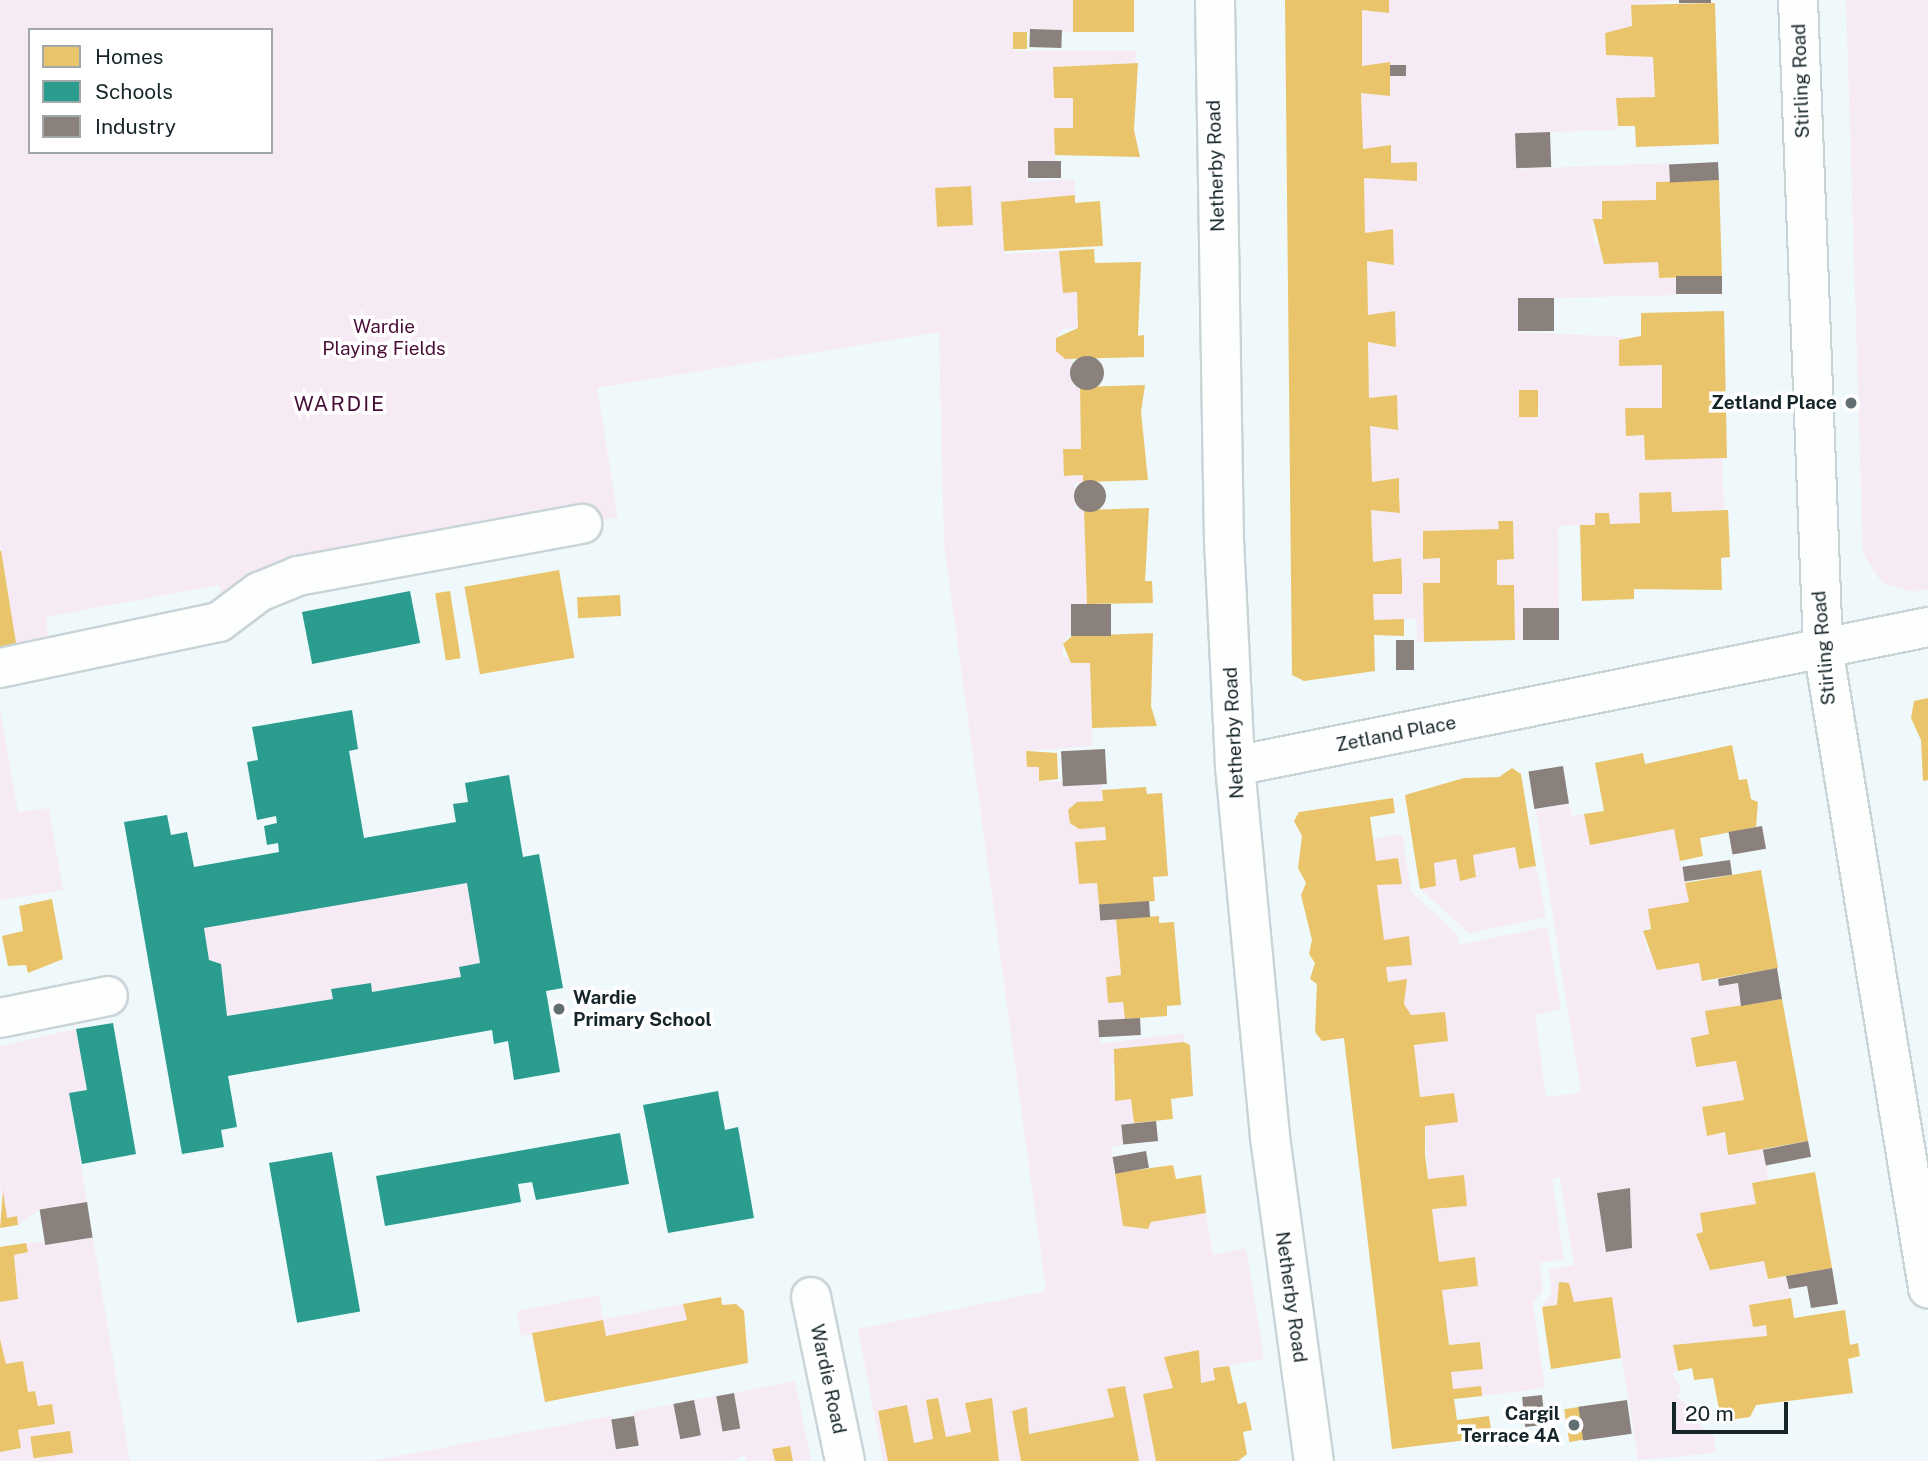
<!DOCTYPE html>
<style>
body{margin:0}
#map{position:relative;width:1928px;height:1461px;overflow:hidden;background:#eff8fa;font-family:"Public Sans",sans-serif}
div>[style]{position:absolute}
[style*='--x']{left:calc(var(--x)*1px);top:calc(var(--y)*1px);width:calc(var(--w)*1px);rotate:calc(var(--a)*1deg)}
.green>*{inset:0;background:#f6ebf4}
.homes>*{inset:0;background:#e9c46a;transform-origin:0 0}
.schools>*{inset:0;background:#2a9d8f;transform-origin:0 0}
.industry>*{inset:0;background:#8a817c;transform-origin:0 0}
.round{border-radius:50%}
.roads{filter:drop-shadow(2px 0 #c9d4d7) drop-shadow(-2px 0 #c9d4d7) drop-shadow(0 2px #c9d4d7) drop-shadow(0 -2px #c9d4d7)}
.minor>*{height:38px;margin:-19px;padding:0 19px;transform-origin:19px;border-radius:19px;background:#fdfefe}
.dots>*{width:19px;height:19px;translate:-50% -50%;box-sizing:border-box;border:4px solid #fff;border-radius:50%}
span{translate:-50% -50%;white-space:nowrap;text-align:center;line-height:1.15;-webkit-text-stroke:7px #fff;paint-order:stroke}
.street-label{font-size:19px;color:#152529}
.park-label{font-size:19px;color:#4a0e38}
.poi-label{font-size:19px;color:#152529;font-weight:700}
.right{translate:-100% -50%;text-align:right}
.left{translate:0 -50%;text-align:left}
.neighbourhood-label{font-size:21px;color:#490e37;letter-spacing:2px}
.legend{position:absolute;left:28px;top:28px;width:245px;height:126px;box-sizing:border-box;background:#fff;border:2px solid #a1a8a9;margin:0;padding:9px 12px;list-style:none;font-size:21px;color:#152529}
.legend li{display:flex;align-items:center;gap:14px;height:35px}
.legend b{width:35px;border:2px solid #a1a8a9}
.scale{position:absolute;left:1672px;top:1402px;width:116px;height:32px;box-sizing:border-box;border:4px solid #152529;border-top:0;padding-left:9px;font-size:21px;line-height:24px;white-space:nowrap;color:#152529;-webkit-text-stroke:5px #fff;paint-order:stroke}
</style>
<div id="map">
<div class="green">
<div style="clip-path:polygon(evenodd,0 0,1073px 0,1073px 32px,1014px 32px,1014px 51px,1136px 51px,1136px 63px,1053px 67px,1054px 98px,1073px 98px,1073px 128px,1055px 128px,1055px 161px,1028px 161px,1027px 182px,1074px 179px,1075px 195px,1001px 203px,1004px 254px,1059px 251px,1063px 293px,1077px 292px,1078px 328px,1064px 329px,1056px 338px,1056px 350px,1072px 359px,1073px 387px,1080px 387px,1081px 449px,1065px 476px,1083px 475px,1083px 482px,1074px 483px,1075px 509px,1084px 510px,1087px 604px,1063px 644px,1063px 657px,1090px 663px,1092px 746px,1027px 751px,1027px 767px,1039px 767px,1039px 781px,1102px 784px,1103px 801px,1077px 802px,1069px 810px,1070px 823px,1079px 829px,1105px 827px,1106px 840px,1075px 843px,1079px 884px,1097px 883px,1100px 921px,1116px 919px,1121px 975px,1106px 977px,1108px 1003px,1123px 1002px,1125px 1019px,1098px 1022px,1100px 1044px,1183px 1033px,1184px 1042px,1111px 1066px,1115px 1101px,1131px 1099px,1134px 1123px,1121px 1125px,1123px 1145px,1111px 1147px,1123px 1226px,1147px 1229px,1151px 1222px,1206px 1213px,1213px 1255px,1246px 1248px,1264px 1359px,1214px 1368px,1215px 1380px,1201px 1383px,1199px 1350px,1164px 1357px,1173px 1388px,1143px 1394px,1156px 1461px,1139px 1461px,1124px 1386px,1107px 1390px,1114px 1417px,1029px 1434px,1027px 1408px,1012px 1411px,1021px 1461px,999px 1461px,991px 1399px,971px 1432px,946px 1437px,938px 1398px,926px 1400px,933px 1439px,914px 1443px,907px 1406px,888px 1461px,883px 1461px,858px 1329px,1046px 1291px,944px 544px,939px 332px,597px 388px,618px 517px,285px 579px,227px 618px,219px 585px,46px 617px,49px 644px,17px 649px,0 541px,0 0,30px 30px,271px 30px,271px 152px,30px 152px,30px 30px,0 0,970px 186px,971px 187px,937px 227px,935px 188px,970px 186px)"></div>
<div style="clip-path:polygon(evenodd,1389px 0,1679px 0,1631px 5px,1632px 26px,1605px 33px,1606px 55px,1653px 57px,1655px 97px,1616px 98px,1617px 130px,1515px 133px,1517px 169px,1669px 163px,1670px 181px,1656px 182px,1656px 200px,1593px 220px,1593px 232px,1594px 244px,1658px 262px,1659px 278px,1676px 278px,1676px 295px,1518px 299px,1518px 332px,1624px 337px,1619px 366px,1662px 365px,1662px 408px,1625px 408px,1626px 436px,1644px 435px,1645px 460px,1722px 458px,1724px 510px,1672px 512px,1671px 492px,1640px 493px,1640px 523px,1610px 524px,1609px 513px,1595px 514px,1595px 525px,1558px 526px,1559px 608px,1524px 608px,1524px 640px,1515px 640px,1514px 586px,1497px 585px,1497px 560px,1514px 559px,1513px 521px,1498px 521px,1499px 529px,1423px 531px,1424px 559px,1440px 558px,1440px 583px,1424px 583px,1424px 642px,1417px 642px,1416px 619px,1374px 620px,1373px 594px,1402px 594px,1402px 577px,1401px 558px,1373px 562px,1371px 510px,1399px 513px,1399px 496px,1398px 478px,1372px 482px,1370px 426px,1398px 430px,1397px 395px,1369px 398px,1368px 342px,1396px 347px,1395px 311px,1368px 315px,1367px 261px,1394px 265px,1393px 229px,1365px 233px,1364px 178px,1417px 180px,1417px 162px,1391px 163px,1391px 145px,1363px 149px,1361px 93px,1390px 96px,1390px 76px,1406px 75px,1406px 65px,1362px 66px,1362px 10px,1389px 13px,1389px 0,1538px 390px,1539px 417px,1520px 417px,1519px 391px,1538px 390px)"></div>
<div style="clip-path:polygon(1846px 0,1928px 0,1928px 589px,1913px 592px,1882px 583px,1863px 554px)"></div>
<div style="clip-path:polygon(0 708px,18px 812px,49px 808px,63px 890px,0 900px)"></div>
<div style="clip-path:polygon(evenodd,1569px 804px,1572px 816px,1584px 814px,1590px 845px,1674px 829px,1689px 902px,1643px 931px,1647px 952px,1699px 963px,1702px 981px,1738px 983px,1741px 1006px,1709px 1034px,1691px 1038px,1696px 1067px,1736px 1061px,1744px 1100px,1702px 1107px,1707px 1135px,1725px 1132px,1728px 1155px,1763px 1148px,1769px 1181px,1752px 1183px,1756px 1204px,1700px 1213px,1703px 1232px,1696px 1234px,1710px 1270px,1764px 1261px,1768px 1279px,1786px 1276px,1791px 1298px,1766px 1325px,1767px 1336px,1673px 1345px,1678px 1371px,1672px 1373px,1681px 1389px,1676px 1396px,1697px 1412px,1692px 1419px,1714px 1436px,1716px 1453px,1638px 1460px,1612px 1297px,1574px 1302px,1569px 1283px,1559px 1282px,1557px 1305px,1542px 1307px,1552px 1292px,1549px 1270px,1574px 1265px,1560px 1177px,1552px 1179px,1564px 1259px,1539px 1263px,1543px 1290px,1533px 1304px,1545px 1388px,1482px 1396px,1453px 1389px,1451px 1372px,1483px 1368px,1480px 1342px,1449px 1345px,1442px 1290px,1478px 1286px,1475px 1258px,1439px 1262px,1432px 1209px,1467px 1205px,1464px 1176px,1428px 1179px,1425px 1126px,1457px 1122px,1456px 1107px,1454px 1093px,1420px 1097px,1414px 1045px,1445px 1013px,1411px 1015px,1404px 1004px,1407px 980px,1388px 982px,1386px 967px,1412px 964px,1409px 937px,1384px 940px,1377px 885px,1402px 883px,1398px 858px,1376px 861px,1373px 839px,1402px 834px,1411px 891px,1457px 935px,1459px 945px,1547px 927px,1561px 1009px,1535px 1015px,1546px 1097px,1581px 1093px,1536px 810px,1569px 804px,1629px 1188px,1632px 1248px,1606px 1252px,1597px 1193px,1629px 1188px)"></div>
<div style="clip-path:polygon(1515px 847px,1519px 869px,1536px 866px,1546px 917px,1469px 933px,1420px 889px,1436px 886px,1434px 863px,1456px 859px,1460px 881px,1476px 877px,1473px 855px)"></div>
<div style="clip-path:polygon(467px 883px,480px 963px,461px 977px,372px 992px,370px 983px,332px 989px,333px 999px,227px 1016px,221px 964px,209px 960px,204px 928px)"></div>
<div style="clip-path:polygon(76px 1029px,87px 1090px,69px 1093px,87px 1202px,40px 1209px,18px 1225px,17px 1216px,7px 1218px,0 1186px,0 1046px)"></div>
<div style="clip-path:polygon(evenodd,93px 1238px,130px 1461px,0 1461px,0 1452px,21px 1448px,18px 1430px,55px 1424px,52px 1404px,38px 1406px,35px 1391px,28px 1392px,23px 1361px,6px 1364px,0 1343px,0 1302px,18px 1299px,14px 1255px,28px 1252px,26px 1243px,93px 1238px,70px 1431px,33px 1458px,30px 1437px,70px 1431px)"></div>
<div style="clip-path:polygon(599px 1295px,603px 1319px,683px 1304px,687px 1320px,606px 1336px,602px 1320px,521px 1336px,517px 1311px)"></div>
<div style="clip-path:polygon(795px 1381px,811px 1461px,793px 1461px,790px 1446px,773px 1449px,775px 1461px,747px 1461px,745px 1455px,731px 1461px,372px 1461px,611px 1416px,617px 1450px,639px 1447px,633px 1412px,673px 1404px,680px 1438px,700px 1435px,694px 1400px,716px 1396px,723px 1431px,740px 1428px,734px 1393px)"></div>
</div>
<div class="homes">
<div style="left:1073px;top:0;width:61px;height:32px"></div>
<div style="clip-path:polygon(1285px 0,1389px 0,1389px 13px,1362px 10px,1362px 66px,1390px 62px,1390px 96px,1361px 93px,1363px 149px,1391px 145px,1391px 163px,1417px 162px,1417px 181px,1364px 178px,1365px 233px,1393px 229px,1394px 265px,1367px 261px,1368px 315px,1395px 311px,1396px 347px,1368px 342px,1369px 398px,1397px 395px,1398px 430px,1370px 426px,1372px 482px,1399px 478px,1399px 496px,1400px 513px,1371px 510px,1373px 562px,1401px 558px,1402px 577px,1402px 594px,1373px 594px,1374px 620px,1404px 619px,1404px 636px,1374px 635px,1375px 671px,1304px 681px,1292px 675px)"></div>
<div style="clip-path:polygon(1715px 3px,1719px 144px,1636px 147px,1635px 126px,1618px 126px,1616px 98px,1655px 97px,1653px 57px,1606px 55px,1605px 33px,1632px 26px,1631px 5px)"></div>
<div style="left:1013px;top:32px;width:14px;height:17px"></div>
<div style="clip-path:polygon(1138px 63px,1134px 130px,1140px 157px,1055px 155px,1054px 128px,1073px 128px,1073px 98px,1054px 98px,1053px 67px)"></div>
<div style="clip-path:polygon(1719px 180px,1722px 276px,1659px 278px,1658px 262px,1604px 264px,1593px 219px,1602px 219px,1602px 201px,1656px 200px,1656px 182px)"></div>
<div style="left:971px;top:186px;width:39px;height:36px;rotate:87deg"></div>
<div style="clip-path:polygon(1075px 195px,1075px 203px,1100px 201px,1103px 246px,1004px 251px,1001px 202px)"></div>
<div style="clip-path:polygon(1094px 249px,1095px 263px,1141px 262px,1138px 336px,1144px 335px,1144px 357px,1065px 359px,1056px 351px,1056px 338px,1078px 328px,1077px 292px,1063px 293px,1059px 251px)"></div>
<div style="clip-path:polygon(1724px 311px,1727px 458px,1645px 460px,1644px 435px,1626px 436px,1625px 408px,1662px 408px,1662px 365px,1619px 366px,1619px 340px,1641px 336px,1641px 313px)"></div>
<div style="clip-path:polygon(1145px 385px,1141px 412px,1148px 480px,1083px 482px,1083px 475px,1064px 476px,1063px 449px,1081px 449px,1080px 387px)"></div>
<div style="left:1519px;top:390px;width:19px;height:27px"></div>
<div style="clip-path:polygon(1671px 492px,1672px 512px,1728px 510px,1730px 557px,1721px 558px,1722px 590px,1634px 589px,1634px 599px,1582px 601px,1580px 525px,1595px 525px,1595px 513px,1609px 513px,1610px 524px,1640px 523px,1639px 493px)"></div>
<div style="clip-path:polygon(1149px 508px,1145px 581px,1152px 581px,1153px 603px,1087px 604px,1084px 510px)"></div>
<div style="clip-path:polygon(1498px 521px,1513px 521px,1514px 559px,1497px 560px,1497px 585px,1514px 585px,1515px 640px,1424px 642px,1423px 583px,1440px 583px,1440px 558px,1423px 559px,1423px 531px,1499px 529px)"></div>
<div style="clip-path:polygon(1px 550px,17px 649px,0 652px,0 551px)"></div>
<div style="left:559px;top:570px;width:89px;height:96px;rotate:80deg"></div>
<div style="left:450px;top:591px;width:68px;height:15px;rotate:81deg"></div>
<div style="left:620px;top:595px;width:21px;height:43px;rotate:87deg"></div>
<div style="clip-path:polygon(1153px 633px,1151px 706px,1157px 726px,1092px 728px,1090px 663px,1071px 663px,1063px 644px,1072px 636px)"></div>
<div style="clip-path:polygon(1928px 698px,1928px 780px,1923px 781px,1921px 740px,1911px 718px,1914px 701px)"></div>
<div style="clip-path:polygon(1732px 745px,1739px 780px,1747px 779px,1751px 799px,1758px 802px,1756px 827px,1700px 838px,1703px 856px,1680px 861px,1674px 829px,1590px 845px,1584px 814px,1604px 811px,1595px 763px,1643px 753px,1645px 764px)"></div>
<div style="clip-path:polygon(1026px 751px,1057px 753px,1058px 779px,1039px 781px,1039px 767px,1027px 767px)"></div>
<div style="clip-path:polygon(1512px 768px,1521px 774px,1536px 866px,1519px 869px,1515px 847px,1473px 855px,1476px 877px,1460px 881px,1456px 859px,1434px 863px,1436px 886px,1420px 889px,1405px 795px,1464px 778px,1499px 777px)"></div>
<div style="clip-path:polygon(1146px 787px,1147px 794px,1162px 793px,1168px 876px,1153px 877px,1155px 901px,1099px 905px,1097px 883px,1079px 884px,1075px 842px,1106px 840px,1105px 827px,1079px 829px,1070px 823px,1068px 810px,1077px 802px,1103px 801px,1102px 790px)"></div>
<div style="clip-path:polygon(1393px 798px,1395px 813px,1370px 817px,1376px 861px,1398px 858px,1402px 884px,1377px 885px,1384px 940px,1409px 936px,1412px 965px,1386px 967px,1388px 982px,1407px 979px,1404px 1004px,1411px 1015px,1445px 1012px,1448px 1041px,1414px 1045px,1420px 1097px,1454px 1093px,1458px 1122px,1425px 1126px,1425px 1154px,1428px 1179px,1464px 1175px,1467px 1206px,1432px 1209px,1439px 1262px,1475px 1257px,1478px 1286px,1442px 1290px,1449px 1345px,1480px 1342px,1483px 1369px,1451px 1372px,1453px 1389px,1481px 1386px,1482px 1396px,1454px 1399px,1457px 1420px,1489px 1416px,1492px 1437px,1392px 1449px,1344px 1038px,1322px 1041px,1315px 1032px,1317px 984px,1310px 979px,1315px 963px,1309px 954px,1312px 940px,1301px 895px,1306px 883px,1298px 868px,1302px 836px,1294px 821px,1299px 812px)"></div>
<div style="clip-path:polygon(1761px 870px,1778px 968px,1702px 981px,1699px 963px,1657px 970px,1643px 931px,1651px 929px,1648px 909px,1689px 902px,1685px 883px)"></div>
<div style="clip-path:polygon(52px 899px,63px 959px,28px 973px,26px 965px,8px 966px,2px 936px,23px 931px,19px 906px)"></div>
<div style="clip-path:polygon(1159px 916px,1159px 923px,1174px 922px,1181px 1005px,1167px 1006px,1167px 1016px,1125px 1019px,1123px 1002px,1108px 1003px,1106px 977px,1121px 975px,1116px 919px)"></div>
<div style="clip-path:polygon(1782px 999px,1808px 1141px,1728px 1155px,1725px 1132px,1707px 1136px,1702px 1107px,1744px 1100px,1736px 1061px,1696px 1067px,1691px 1038px,1709px 1034px,1705px 1011px)"></div>
<div style="clip-path:polygon(1184px 1042px,1190px 1045px,1193px 1096px,1171px 1099px,1173px 1119px,1134px 1123px,1131px 1099px,1115px 1101px,1114px 1049px)"></div>
<div style="clip-path:polygon(1173px 1165px,1176px 1179px,1201px 1175px,1206px 1213px,1151px 1222px,1148px 1229px,1123px 1226px,1115px 1173px)"></div>
<div style="clip-path:polygon(1815px 1172px,1832px 1268px,1768px 1279px,1764px 1261px,1710px 1270px,1696px 1234px,1703px 1232px,1700px 1213px,1756px 1204px,1752px 1183px)"></div>
<div style="clip-path:polygon(3px 1191px,7px 1218px,17px 1216px,18px 1225px,0 1228px)"></div>
<div style="clip-path:polygon(26px 1243px,28px 1252px,14px 1255px,18px 1299px,0 1302px,0 1247px)"></div>
<div style="clip-path:polygon(1559px 1282px,1569px 1283px,1574px 1302px,1612px 1297px,1621px 1358px,1551px 1369px,1542px 1307px,1557px 1305px)"></div>
<div style="clip-path:polygon(721px 1297px,722px 1305px,736px 1304px,744px 1311px,748px 1363px,545px 1402px,532px 1333px,603px 1320px,606px 1336px,687px 1320px,683px 1304px)"></div>
<div style="clip-path:polygon(1791px 1298px,1794px 1318px,1845px 1310px,1850px 1345px,1858px 1343px,1860px 1356px,1848px 1359px,1853px 1393px,1756px 1405px,1750px 1417px,1729px 1420px,1720px 1414px,1713px 1378px,1694px 1380px,1692px 1368px,1678px 1371px,1673px 1345px,1767px 1336px,1766px 1325px,1753px 1327px,1749px 1305px)"></div>
<div style="clip-path:polygon(0 1339px,6px 1364px,23px 1361px,28px 1392px,35px 1391px,38px 1406px,52px 1404px,55px 1424px,18px 1430px,21px 1448px,0 1452px)"></div>
<div style="clip-path:polygon(1199px 1350px,1201px 1383px,1215px 1380px,1213px 1368px,1229px 1366px,1238px 1404px,1246px 1402px,1252px 1430px,1243px 1432px,1247px 1454px,1238px 1461px,1156px 1461px,1143px 1394px,1173px 1388px,1164px 1357px)"></div>
<div style="clip-path:polygon(1125px 1386px,1139px 1461px,1021px 1461px,1012px 1411px,1027px 1407px,1029px 1434px,1114px 1417px,1107px 1389px)"></div>
<div style="clip-path:polygon(938px 1398px,946px 1437px,971px 1432px,965px 1403px,992px 1398px,999px 1461px,888px 1461px,878px 1411px,907px 1405px,914px 1443px,933px 1439px,926px 1400px)"></div>
<div style="left:1579px;top:1407px;width:33px;height:15px;rotate:81deg"></div>
<div style="left:70px;top:1431px;width:22px;height:40px;rotate:82deg"></div>
<div style="clip-path:polygon(790px 1446px,793px 1461px,775px 1461px,772px 1449px)"></div>
</div>
<div class="schools">
<div style="left:410px;top:591px;width:53px;height:110px;rotate:79deg"></div>
<div style="clip-path:polygon(evenodd,352px 710px,358px 749px,349px 751px,364px 838px,456px 822px,453px 804px,468px 802px,465px 783px,509px 775px,523px 857px,539px 854px,563px 988px,546px 991px,560px 1072px,514px 1080px,508px 1041px,494px 1044px,492px 1030px,228px 1076px,237px 1127px,221px 1130px,224px 1147px,182px 1154px,124px 822px,167px 815px,171px 835px,187px 832px,194px 867px,279px 852px,278px 843px,267px 845px,264px 826px,277px 823px,276px 816px,257px 820px,247px 762px,258px 760px,252px 727px,352px 710px,467px 883px,480px 963px,459px 967px,461px 977px,372px 992px,371px 983px,331px 989px,333px 999px,227px 1016px,221px 964px,209px 960px,204px 928px,467px 883px)"></div>
<div style="clip-path:polygon(113px 1023px,136px 1154px,82px 1164px,69px 1093px,87px 1090px,76px 1029px)"></div>
<div style="clip-path:polygon(718px 1091px,725px 1130px,738px 1127px,754px 1218px,668px 1233px,643px 1105px)"></div>
<div style="clip-path:polygon(620px 1133px,629px 1184px,536px 1200px,532px 1182px,518px 1184px,521px 1202px,385px 1226px,376px 1176px)"></div>
<div style="left:332px;top:1152px;width:162px;height:64px;rotate:80deg"></div>
</div>
<div class="industry">
<div style="left:1679px;top:0;width:32px;height:3px"></div>
<div style="left:1030px;top:29px;width:32px;height:18px;rotate:2deg"></div>
<div style="left:1390px;top:65px;width:16px;height:11px"></div>
<div style="left:1550px;top:132px;width:35px;height:35px;rotate:88deg"></div>
<div style="left:1028px;top:161px;width:33px;height:17px"></div>
<div style="left:1718px;top:162px;width:18px;height:49px;rotate:87deg"></div>
<div style="left:1722px;top:276px;width:18px;height:46px;rotate:90deg"></div>
<div style="left:1554px;top:298px;width:33px;height:36px;rotate:90deg"></div>
<div class="round" style="left:1070px;top:356px;width:34px;height:34px"></div>
<div class="round" style="left:1074px;top:480px;width:32px;height:32px"></div>
<div style="left:1071px;top:604px;width:40px;height:32px"></div>
<div style="left:1523px;top:608px;width:36px;height:32px"></div>
<div style="left:1414px;top:640px;width:30px;height:18px;rotate:90deg"></div>
<div style="left:1105px;top:749px;width:35px;height:44px;rotate:87deg"></div>
<div style="left:1563px;top:766px;width:38px;height:35px;rotate:81deg"></div>
<div style="left:1762px;top:826px;width:23px;height:34px;rotate:80deg"></div>
<div style="left:1730px;top:860px;width:15px;height:48px;rotate:82deg"></div>
<div style="left:1149px;top:901px;width:16px;height:50px;rotate:86deg"></div>
<div style="clip-path:polygon(1777px 968px,1782px 999px,1741px 1006px,1738px 983px,1719px 986px,1718px 979px)"></div>
<div style="left:1140px;top:1018px;width:17px;height:42px;rotate:87deg"></div>
<div style="left:1156px;top:1121px;width:20px;height:35px;rotate:84deg"></div>
<div style="left:1808px;top:1141px;width:16px;height:46px;rotate:79deg"></div>
<div style="left:1146px;top:1151px;width:17px;height:34px;rotate:80deg"></div>
<div style="clip-path:polygon(1630px 1188px,1632px 1248px,1606px 1252px,1597px 1193px)"></div>
<div style="left:87px;top:1202px;width:36px;height:48px;rotate:81deg"></div>
<div style="clip-path:polygon(1832px 1268px,1838px 1304px,1811px 1308px,1807px 1286px,1789px 1289px,1786px 1276px)"></div>
<div style="left:734px;top:1393px;width:36px;height:18px;rotate:80deg"></div>
<div style="left:1542px;top:1395px;width:30px;height:20px;rotate:84deg"></div>
<div style="left:694px;top:1400px;width:36px;height:21px;rotate:79deg"></div>
<div style="left:1627px;top:1400px;width:34px;height:49px;rotate:82deg"></div>
<div style="left:634px;top:1416px;width:30px;height:23px;rotate:81deg"></div>
</div>
<div class="roads">
<div class="minor">
<div style="--x:1215;--y:0;--w:540;--a:89.05"></div>
<div style="--x:1224;--y:540;--w:226;--a:87.2"></div>
<div style="--x:1235;--y:766;--w:373;--a:84.6"></div>
<div style="--x:1270;--y:1137;--w:327;--a:82.3"></div>
<div style="--x:1798;--y:0;--w:648;--a:87.79"></div>
<div style="--x:1823;--y:648;--w:649;--a:80.68"></div>
<div style="--x:0;--y:668;--w:224;--a:-11.9"></div>
<div style="--x:219;--y:622;--w:50;--a:-36.9"></div>
<div style="--x:259;--y:592;--w:42;--a:-22.3"></div>
<div style="--x:298;--y:576;--w:289;--a:-10.4"></div>
<div style="--x:1235;--y:766;--w:707;--a:-11.34"></div>
<div style="--x:0;--y:1018;--w:110;--a:-11.5"></div>
<div style="--x:811;--y:1297;--w:167;--a:78.3"></div>
</div>
</div>
<div class="dots">
<div style="left:1851px;top:403px;background:#616f72"></div>
<div style="left:559px;top:1009px;background:#616f72"></div>
<div style="left:1574px;top:1425px;background:#616f72"></div>
</div>
<div class="street-label">
<span style="left:1801px;top:81px;rotate:-92deg">Stirling Road</span>
<span style="left:1216px;top:166px;rotate:-92deg">Netherby Road</span>
<span style="left:1824px;top:648px;rotate:-95deg">Stirling Road</span>
<span style="left:1234px;top:733px;rotate:-93deg">Netherby Road</span>
<span style="left:1396px;top:734px;rotate:-11deg">Zetland Place</span>
<span style="left:1291px;top:1297px;rotate:82deg">Netherby Road</span>
<span style="left:828px;top:1379px;rotate:78deg">Wardie Road</span>
</div>
<div class="park-label">
<span style="left:384px;top:338px">Wardie<br>Playing Fields</span>
</div>
<div class="poi-label">
<span class="right" style="left:1837px;top:403px">Zetland Place</span>
<span class="left" style="left:573px;top:1009px">Wardie<br>Primary School</span>
<span class="right" style="left:1560px;top:1425px">Cargil<br>Terrace 4A</span>
</div>
<div class="neighbourhood-label">
<span style="left:340px;top:404px">WARDIE</span>
</div>
<ul class="legend">
<li><b style="height:19px;background:#e9c46a"></b>Homes</li>
<li><b style="height:19px;background:#2a9d8f"></b>Schools</li>
<li><b style="height:19px;background:#8a817c"></b>Industry</li>
</ul>
<div class="scale">20 m</div>
</div>
